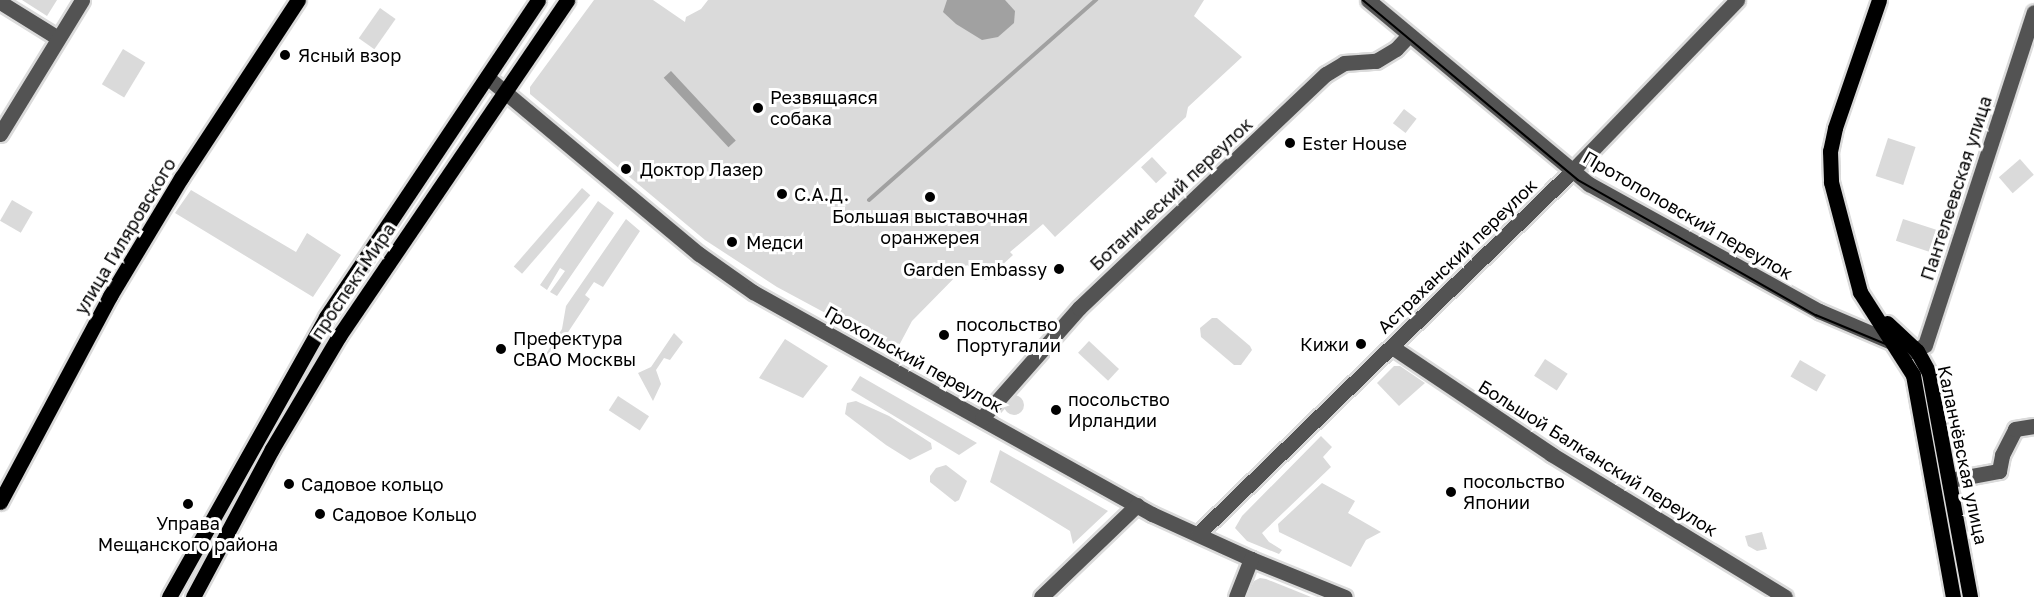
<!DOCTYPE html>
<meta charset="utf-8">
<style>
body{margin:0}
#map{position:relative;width:2034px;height:597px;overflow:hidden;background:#fff;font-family:"Golos Text",sans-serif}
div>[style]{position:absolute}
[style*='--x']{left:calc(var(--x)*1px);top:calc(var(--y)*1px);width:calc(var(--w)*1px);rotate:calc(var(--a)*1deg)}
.green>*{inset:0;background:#dadada;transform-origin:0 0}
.round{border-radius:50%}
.water>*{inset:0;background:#a1a1a1;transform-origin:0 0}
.stream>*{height:4px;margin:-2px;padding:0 2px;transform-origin:2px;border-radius:2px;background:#a1a1a1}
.roads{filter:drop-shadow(2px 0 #dbdbdb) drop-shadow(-2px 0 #dbdbdb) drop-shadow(0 2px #dbdbdb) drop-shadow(0 -2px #dbdbdb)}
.minor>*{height:15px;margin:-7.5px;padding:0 7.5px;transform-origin:7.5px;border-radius:7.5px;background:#535353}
.major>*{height:15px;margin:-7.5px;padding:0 7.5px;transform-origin:7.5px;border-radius:7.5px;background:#000}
.tram>*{height:1.5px;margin:-0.75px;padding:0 0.75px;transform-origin:0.75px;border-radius:0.75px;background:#000}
.dots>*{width:16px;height:16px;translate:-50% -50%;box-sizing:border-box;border:3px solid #fff;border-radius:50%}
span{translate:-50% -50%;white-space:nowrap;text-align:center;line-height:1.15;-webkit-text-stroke:6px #fff;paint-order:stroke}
.poi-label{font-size:18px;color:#000}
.left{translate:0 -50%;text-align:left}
.right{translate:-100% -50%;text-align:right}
.street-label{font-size:18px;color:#000}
</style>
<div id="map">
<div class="green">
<div style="clip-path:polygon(22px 0,57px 0,47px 16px)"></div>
<div style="clip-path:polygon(594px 0,653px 0,685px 22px,686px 17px,701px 9px,708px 0,1204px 0,1194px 16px,1242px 57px,1188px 107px,1186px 117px,1055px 237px,1043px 224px,1010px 252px,1013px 255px,986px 280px,967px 265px,912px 321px,896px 351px,777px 287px,705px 240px,530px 94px,530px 87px)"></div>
<div style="left:380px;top:8px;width:19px;height:37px;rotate:35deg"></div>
<div style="left:123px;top:49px;width:26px;height:41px;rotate:31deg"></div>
<div style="left:1404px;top:109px;width:16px;height:18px;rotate:38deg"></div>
<div style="left:1888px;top:138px;width:29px;height:40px;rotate:18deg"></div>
<div style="left:1152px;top:157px;width:22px;height:15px;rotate:47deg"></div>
<div style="left:2020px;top:159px;width:21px;height:28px;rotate:49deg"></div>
<div style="left:582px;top:188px;width:11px;height:104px;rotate:41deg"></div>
<div style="clip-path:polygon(191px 190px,296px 252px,307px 233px,341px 255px,313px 297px,175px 213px)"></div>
<div style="left:12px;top:200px;width:24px;height:24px;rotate:30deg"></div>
<div style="clip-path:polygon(598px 201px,614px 213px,557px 296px,550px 292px,565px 271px,560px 268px,547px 290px,540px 285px)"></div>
<div style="clip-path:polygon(626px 219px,640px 231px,603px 287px,594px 282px,585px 295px,590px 299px,547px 364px,542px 360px,562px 329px,566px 306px)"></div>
<div style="left:1903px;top:219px;width:35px;height:23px;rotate:18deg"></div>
<div style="clip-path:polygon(1212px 318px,1217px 318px,1250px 346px,1252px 350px,1241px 365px,1234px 365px,1201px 337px,1200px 328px)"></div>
<div style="clip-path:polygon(674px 333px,683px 342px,670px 360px,664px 358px,656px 370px,661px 384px,653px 401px,638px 373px,651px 367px)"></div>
<div style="clip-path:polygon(785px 339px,828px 366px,803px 398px,759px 378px)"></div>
<div style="left:1089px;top:341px;width:41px;height:16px;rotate:43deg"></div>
<div style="left:1545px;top:359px;width:27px;height:20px;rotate:33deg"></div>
<div style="left:1800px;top:360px;width:30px;height:19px;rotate:30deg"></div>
<div style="clip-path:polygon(1394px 366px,1400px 366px,1425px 383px,1399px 406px,1377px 383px)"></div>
<div style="clip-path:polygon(860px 376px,977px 443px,959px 455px,851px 390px)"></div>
<div class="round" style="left:1004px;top:395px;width:20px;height:20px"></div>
<div style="left:618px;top:396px;width:37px;height:17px;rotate:33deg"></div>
<div style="clip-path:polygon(856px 401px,889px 416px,931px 443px,932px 449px,910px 460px,886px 445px,845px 414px,847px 403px)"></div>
<div style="clip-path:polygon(1321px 436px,1332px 447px,1323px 457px,1331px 467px,1262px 533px,1269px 542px,1282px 550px,1279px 554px,1247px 541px,1235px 528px,1242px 516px)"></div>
<div style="clip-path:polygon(1000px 450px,1108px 511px,1073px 544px,1070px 531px,990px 482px)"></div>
<div style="clip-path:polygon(946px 465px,967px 481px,959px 500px,955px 502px,930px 482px,930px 476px,936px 468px)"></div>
<div style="clip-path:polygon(1322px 483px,1355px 501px,1348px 513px,1381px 532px,1366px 540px,1351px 567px,1279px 532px,1278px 524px)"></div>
<div style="clip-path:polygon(1762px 532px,1767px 549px,1757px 551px,1748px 546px,1745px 536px)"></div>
<div style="clip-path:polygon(1260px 578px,1266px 579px,1311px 597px,1246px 597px,1254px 581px)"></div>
</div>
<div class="water">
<div style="clip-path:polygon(947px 0,1005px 0,1015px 11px,1014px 23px,998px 37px,982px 40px,956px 24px,943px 12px)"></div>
<div style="left:671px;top:71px;width:95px;height:10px;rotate:47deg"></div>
</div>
<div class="stream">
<div style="--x:869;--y:200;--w:303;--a:-41.4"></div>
</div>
<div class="roads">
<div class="minor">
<div style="--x:1368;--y:0;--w:288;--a:39.8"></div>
<div style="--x:1589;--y:184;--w:263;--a:28.9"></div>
<div style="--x:1819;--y:311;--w:102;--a:23.1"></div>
<div style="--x:1913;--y:351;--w:13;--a:-27"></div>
<div style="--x:1925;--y:345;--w:350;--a:-71.9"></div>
<div style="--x:0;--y:2;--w:68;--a:31.8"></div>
<div style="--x:487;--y:77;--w:276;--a:39.9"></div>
<div style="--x:699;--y:254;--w:66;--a:35.1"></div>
<div style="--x:753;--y:292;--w:457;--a:29.1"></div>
<div style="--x:1152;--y:514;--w:109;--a:24.4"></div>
<div style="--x:1251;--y:559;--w:101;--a:22"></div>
<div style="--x:0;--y:134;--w:157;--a:-58.5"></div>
<div style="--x:1392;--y:347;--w:192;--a:33.9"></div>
<div style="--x:1551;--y:454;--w:274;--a:31.4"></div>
<div style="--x:982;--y:418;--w:147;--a:-48.6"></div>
<div style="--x:1079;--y:308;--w:340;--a:-43.5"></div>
<div style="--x:1326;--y:74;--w:21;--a:-31"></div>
<div style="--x:1344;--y:63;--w:32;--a:-4"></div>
<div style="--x:1376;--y:61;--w:23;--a:-31"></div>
<div style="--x:1396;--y:49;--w:19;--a:-47"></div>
<div style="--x:1950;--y:480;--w:50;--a:-10.4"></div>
<div style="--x:1999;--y:471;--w:16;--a:-79"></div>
<div style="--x:2002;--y:455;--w:29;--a:-63"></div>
<div style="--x:2015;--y:429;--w:19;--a:-9"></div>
<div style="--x:1198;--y:534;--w:517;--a:-44.14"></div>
<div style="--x:1569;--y:174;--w:242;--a:-46"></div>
<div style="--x:1041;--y:597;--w:133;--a:-43.8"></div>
<div style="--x:1236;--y:597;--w:41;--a:-68.5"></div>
</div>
<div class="major">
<div style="--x:1879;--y:0;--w:135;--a:109"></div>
<div style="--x:1835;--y:128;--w:24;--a:102"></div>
<div style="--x:1830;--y:151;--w:31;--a:88"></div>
<div style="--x:1831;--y:182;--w:114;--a:75.2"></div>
<div style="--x:1860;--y:292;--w:98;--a:57.4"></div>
<div style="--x:1913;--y:375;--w:226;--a:79.8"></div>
<div style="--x:1887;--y:323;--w:41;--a:43"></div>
<div style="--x:1917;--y:351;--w:25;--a:61"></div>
<div style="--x:1929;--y:373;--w:228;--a:79.6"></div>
<div style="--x:0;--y:502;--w:234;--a:-61.9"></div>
<div style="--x:110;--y:296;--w:138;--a:-59"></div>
<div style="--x:181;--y:178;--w:213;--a:-56.7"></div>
<div style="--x:169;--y:597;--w:321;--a:-60.7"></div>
<div style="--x:326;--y:317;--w:381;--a:-56.2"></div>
<div style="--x:193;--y:597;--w:168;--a:-61.9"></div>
<div style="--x:272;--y:449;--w:131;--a:-59.3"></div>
<div style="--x:339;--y:336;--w:406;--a:-55.8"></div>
</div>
</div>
<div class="tram">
<div style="--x:1363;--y:0;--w:280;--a:39.9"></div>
<div style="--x:1578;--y:180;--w:274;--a:29.6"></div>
<div style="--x:1816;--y:315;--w:89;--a:22.5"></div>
<div style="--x:1898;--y:349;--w:16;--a:38"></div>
<div style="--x:1911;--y:359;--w:28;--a:71"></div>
<div style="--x:1920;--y:385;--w:215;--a:79.8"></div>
</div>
<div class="dots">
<div style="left:285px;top:55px;background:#000"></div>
<div style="left:758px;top:108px;background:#000"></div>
<div style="left:1290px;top:143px;background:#000"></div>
<div style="left:626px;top:169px;background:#000"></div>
<div style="left:782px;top:194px;background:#000"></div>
<div style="left:930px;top:197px;background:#000"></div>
<div style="left:732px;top:242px;background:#000"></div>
<div style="left:1059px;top:269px;background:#000"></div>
<div style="left:944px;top:335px;background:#000"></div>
<div style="left:1361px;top:344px;background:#000"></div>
<div style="left:501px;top:349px;background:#000"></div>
<div style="left:1056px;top:410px;background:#000"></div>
<div style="left:289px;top:484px;background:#000"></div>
<div style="left:1451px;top:492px;background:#000"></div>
<div style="left:188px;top:504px;background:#000"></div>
<div style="left:320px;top:514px;background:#000"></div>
</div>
<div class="poi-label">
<span class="left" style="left:298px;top:55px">Ясный взор</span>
<span class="left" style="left:770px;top:108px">Резвящаяся<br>собака</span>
<span class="left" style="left:1302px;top:143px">Ester House</span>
<span class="left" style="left:640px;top:169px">Доктор Лазер</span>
<span class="left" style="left:794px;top:194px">С.А.Д.</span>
<span style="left:930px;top:227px">Большая выставочная<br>оранжерея</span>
<span class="left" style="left:746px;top:242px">Медси</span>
<span class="right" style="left:1047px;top:269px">Garden Embassy</span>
<span class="left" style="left:956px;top:335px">посольство<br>Португалии</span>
<span class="left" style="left:513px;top:349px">Префектура<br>СВАО Москвы</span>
<span class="right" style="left:1349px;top:344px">Кижи</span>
<span class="left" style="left:1068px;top:410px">посольство<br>Ирландии</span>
<span class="left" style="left:1463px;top:492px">посольство<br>Японии</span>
<span class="left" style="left:301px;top:484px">Садовое кольцо</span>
<span class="left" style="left:332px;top:514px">Садовое Кольцо</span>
<span style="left:188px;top:534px">Управа<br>Мещанского района</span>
</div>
<div class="street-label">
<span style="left:1956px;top:188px;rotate:-72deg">Пантелеевская улица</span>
<span style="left:1171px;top:194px;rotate:-43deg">Ботанический переулок</span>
<span style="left:1688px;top:215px;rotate:30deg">Протопоповский переулок</span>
<span style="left:125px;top:236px;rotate:-59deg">улица Гиляровского</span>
<span style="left:1457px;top:256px;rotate:-44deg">Астраханский переулок</span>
<span style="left:353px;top:281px;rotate:-56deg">проспект Мира</span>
<span style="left:914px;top:359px;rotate:29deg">Грохольский переулок</span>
<span style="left:1963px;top:455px;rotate:78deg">Каланчёвская улица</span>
<span style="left:1598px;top:458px;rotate:32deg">Большой Балканский переулок</span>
</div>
</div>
